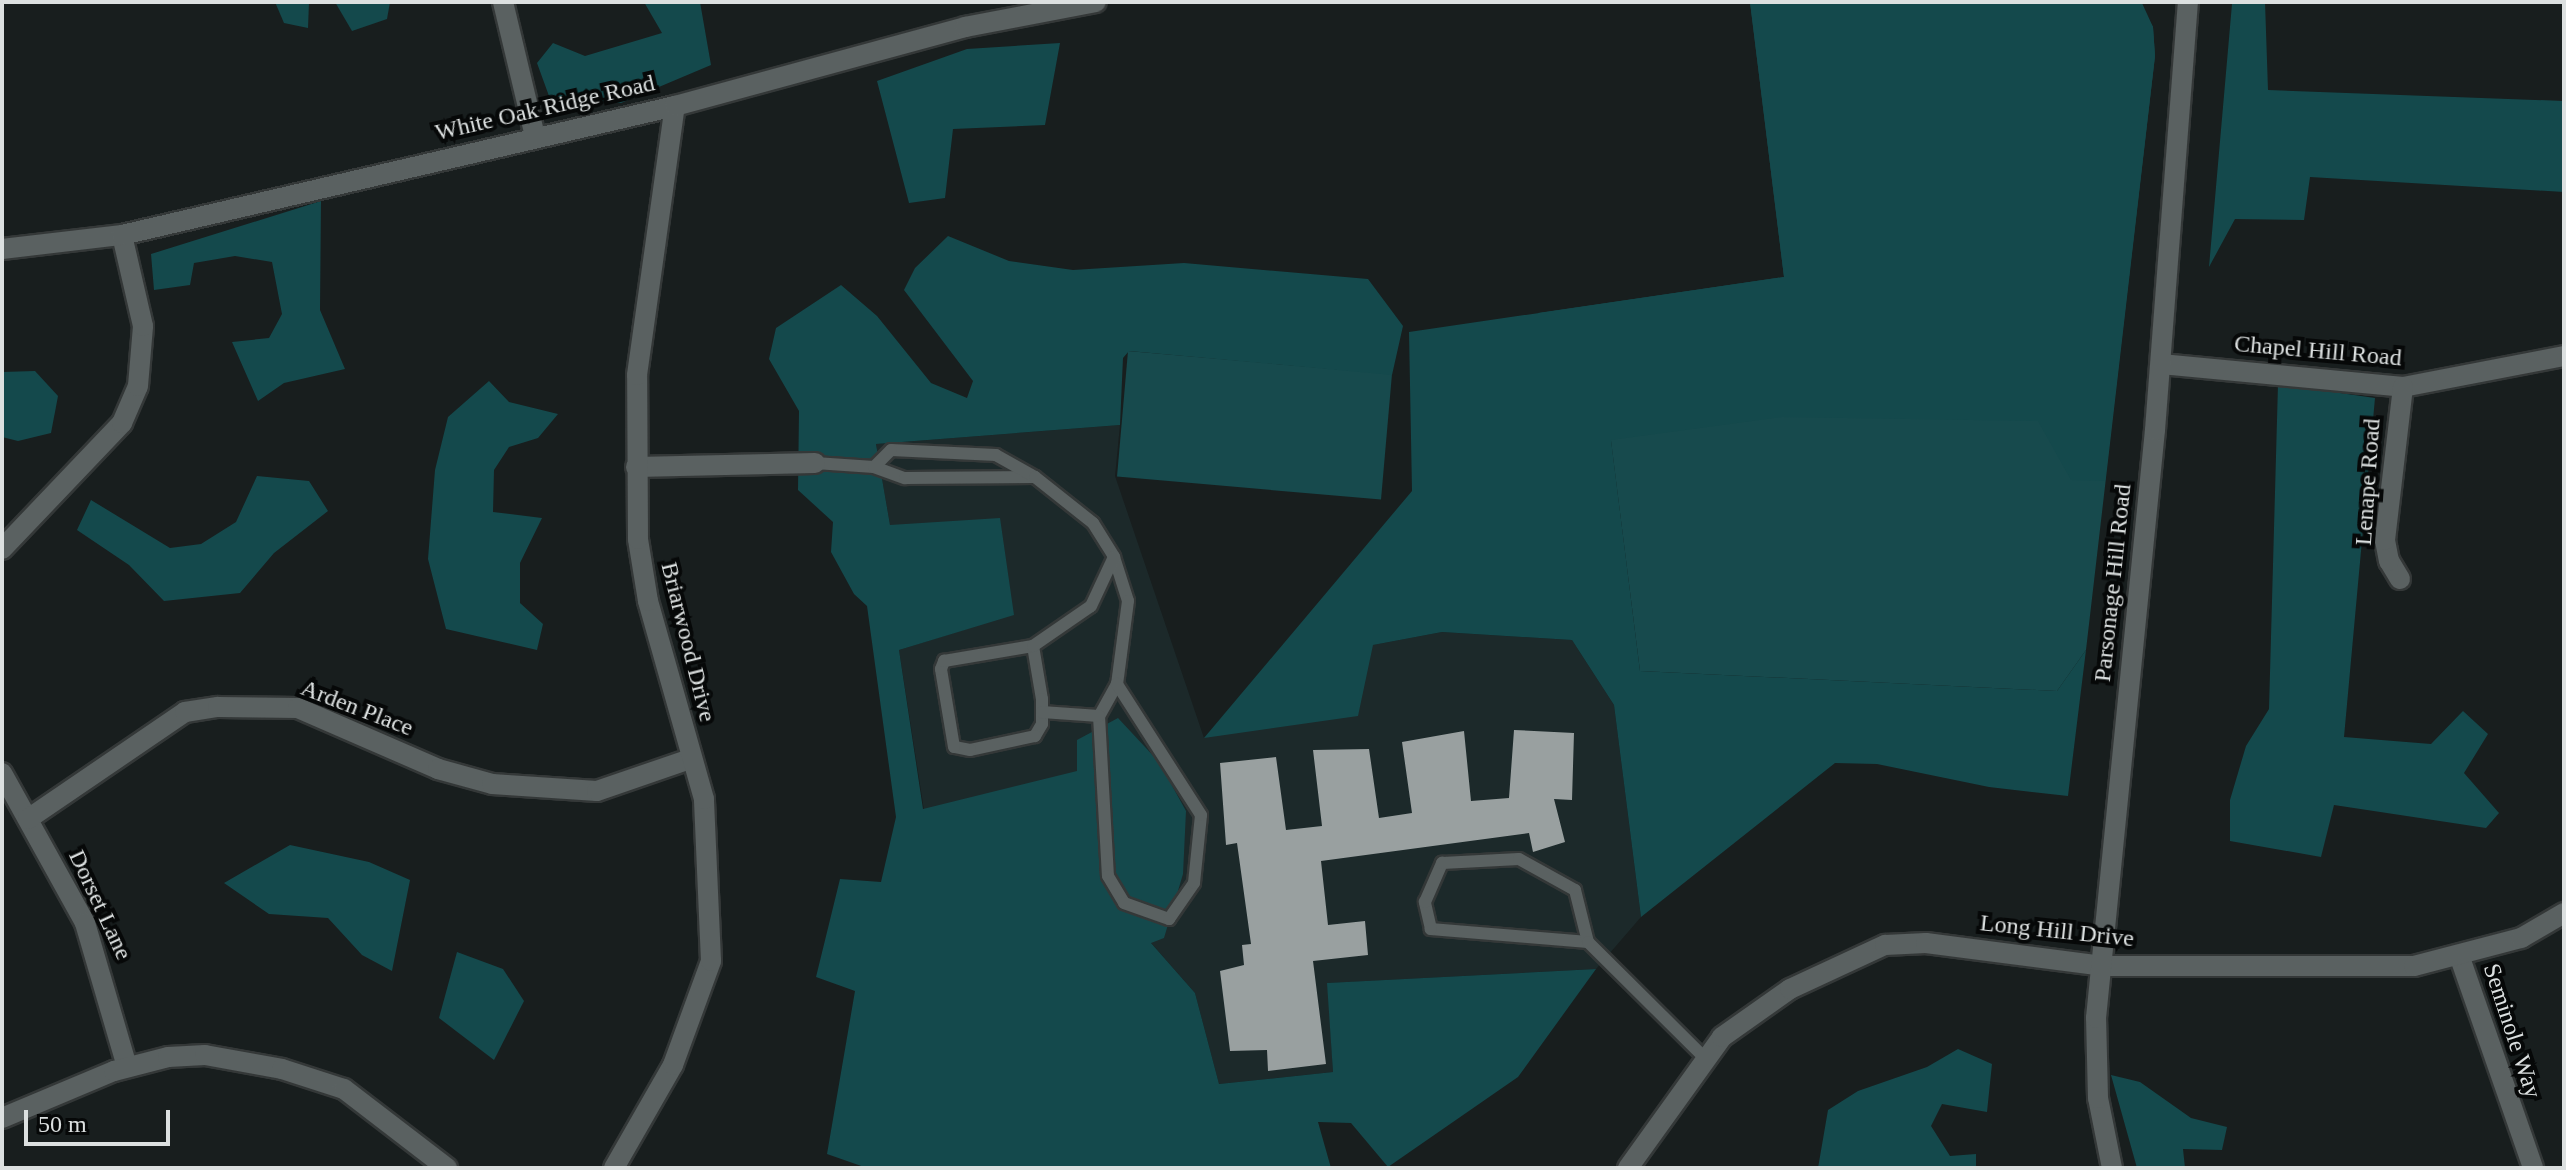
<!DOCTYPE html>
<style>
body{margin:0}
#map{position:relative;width:2566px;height:1170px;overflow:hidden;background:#181e1e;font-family:"Times New Roman",serif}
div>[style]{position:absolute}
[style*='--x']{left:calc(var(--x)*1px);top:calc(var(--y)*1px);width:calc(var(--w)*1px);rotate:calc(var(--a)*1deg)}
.built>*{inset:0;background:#1c292a}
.green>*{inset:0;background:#174a4d;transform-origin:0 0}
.forest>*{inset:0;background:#14494c}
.building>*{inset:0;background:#99a0a0}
.roads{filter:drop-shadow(2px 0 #343838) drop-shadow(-2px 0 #343838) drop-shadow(0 2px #343838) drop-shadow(0 -2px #343838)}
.lane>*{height:12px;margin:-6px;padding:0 6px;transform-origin:6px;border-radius:6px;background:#5a6161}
.street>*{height:20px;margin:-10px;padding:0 10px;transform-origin:10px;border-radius:10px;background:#5a6161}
.secondary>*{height:20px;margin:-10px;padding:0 10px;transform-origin:10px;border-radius:10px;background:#5a6161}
span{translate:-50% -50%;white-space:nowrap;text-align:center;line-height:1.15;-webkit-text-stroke:8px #060808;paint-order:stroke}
.street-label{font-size:24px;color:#dce0e0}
.frame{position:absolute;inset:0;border:4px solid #dce0e0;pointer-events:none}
.scale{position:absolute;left:24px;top:1110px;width:146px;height:36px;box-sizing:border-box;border:4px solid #dce0e0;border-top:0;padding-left:10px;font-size:24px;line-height:28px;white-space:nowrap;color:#dce0e0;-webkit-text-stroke:6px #060808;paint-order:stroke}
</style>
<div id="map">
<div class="built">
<div style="clip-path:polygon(1120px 425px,1115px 476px,1204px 738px,1373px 645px,1442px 632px,1572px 640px,1614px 705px,1641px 917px,1596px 969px,1328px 983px,1333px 1072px,1219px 1084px,1195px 993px,1145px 936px,924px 810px,899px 650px,1014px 614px,890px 525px,876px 444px)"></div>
</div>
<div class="green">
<div style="clip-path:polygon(1750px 2px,2139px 2px,2153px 27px,2155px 56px,2086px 650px,2057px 691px,1640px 671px,1611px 441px,1538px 313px,1784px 277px)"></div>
<div style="left:1128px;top:351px;width:265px;height:126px;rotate:5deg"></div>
</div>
<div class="forest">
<div style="clip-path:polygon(275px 2px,309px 2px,308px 28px,284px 23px)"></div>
<div style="clip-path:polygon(335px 2px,390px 2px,387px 19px,352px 31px)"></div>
<div style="clip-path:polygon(644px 2px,700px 2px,711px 65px,621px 103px,549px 96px,537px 63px,553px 43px,585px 56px,662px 33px)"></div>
<div style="clip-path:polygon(1750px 2px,2142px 3px,2153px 27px,2155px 56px,2105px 481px,2071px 480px,2038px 421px,1782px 417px,1611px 440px,1640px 671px,2057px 691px,2086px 650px,2068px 796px,1989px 787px,1877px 764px,1835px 763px,1641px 917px,1614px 705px,1572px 640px,1442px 632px,1373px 645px,1358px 716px,1204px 738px,1412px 491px,1409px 332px,1784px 277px)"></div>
<div style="clip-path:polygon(2265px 2px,2268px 90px,2564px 101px,2564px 192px,2310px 177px,2304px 220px,2235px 219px,2209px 267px,2232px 4px)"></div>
<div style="clip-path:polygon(1060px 43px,1045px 125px,953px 129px,945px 198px,909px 203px,877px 81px,967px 49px)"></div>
<div style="clip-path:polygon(321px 201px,320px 310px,345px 369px,284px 383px,258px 401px,232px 342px,269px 338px,282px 314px,272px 262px,235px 256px,194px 263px,190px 285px,154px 290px,151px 254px)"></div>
<div style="clip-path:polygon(948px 236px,1009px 261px,1073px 270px,1184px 263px,1368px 279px,1403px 326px,1392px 375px,1129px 351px,1123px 358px,1120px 425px,876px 444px,890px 525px,1000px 518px,1014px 615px,899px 650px,923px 809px,1077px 771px,1077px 740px,1118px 718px,1159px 762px,1186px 811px,1183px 874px,1164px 938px,1151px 943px,1195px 993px,1219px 1084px,1333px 1072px,1327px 983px,1596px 969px,1518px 1077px,1388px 1167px,1351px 1123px,1318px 1122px,1331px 1168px,867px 1168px,827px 1154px,855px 991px,816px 977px,840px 879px,881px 882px,896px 817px,867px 606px,854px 594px,831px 552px,833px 522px,798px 490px,799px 411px,769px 359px,776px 328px,841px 285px,877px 316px,931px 383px,967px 398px,973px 381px,904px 290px,915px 268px)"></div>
<div style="clip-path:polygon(35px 371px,58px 396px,51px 433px,18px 441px,2px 437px,2px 372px)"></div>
<div style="clip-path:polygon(489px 381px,509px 402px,558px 414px,538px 438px,509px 447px,494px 470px,493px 512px,542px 518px,520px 563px,520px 603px,543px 624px,537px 650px,446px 629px,428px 559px,435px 470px,448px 417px)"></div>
<div style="clip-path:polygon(2278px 384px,2375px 398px,2344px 737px,2431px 744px,2463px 711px,2488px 734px,2464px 773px,2499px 813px,2486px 828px,2334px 805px,2321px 857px,2230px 841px,2230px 800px,2246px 746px,2269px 709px)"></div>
<div style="clip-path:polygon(257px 476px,309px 481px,328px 511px,274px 553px,240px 593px,164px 601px,129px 565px,77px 530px,91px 500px,170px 548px,201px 544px,236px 522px)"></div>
<div style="clip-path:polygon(290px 845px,369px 862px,410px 880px,392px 971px,362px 955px,328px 918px,269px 914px,224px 883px)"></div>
<div style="clip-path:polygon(457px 952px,503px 969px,524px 1001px,494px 1060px,439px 1018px)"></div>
<div style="clip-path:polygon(1958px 1049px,1992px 1064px,1987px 1112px,1942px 1104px,1931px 1126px,1950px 1156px,1976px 1154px,1976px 1168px,1818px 1168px,1828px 1110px,1858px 1091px,1927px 1067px)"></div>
<div style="clip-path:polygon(2111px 1075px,2140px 1082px,2191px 1118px,2227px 1127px,2222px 1150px,2183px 1149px,2185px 1168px,2137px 1168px)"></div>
</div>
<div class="building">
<div style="clip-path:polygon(1514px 730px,1574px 733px,1572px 800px,1554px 799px,1565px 842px,1533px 852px,1529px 833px,1321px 861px,1328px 925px,1365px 921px,1368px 955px,1313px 961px,1326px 1064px,1268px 1071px,1267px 1050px,1230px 1051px,1220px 971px,1244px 965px,1242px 945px,1251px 944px,1237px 843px,1226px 845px,1220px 763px,1276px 757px,1286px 830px,1322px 826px,1313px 750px,1369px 749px,1379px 818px,1412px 813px,1402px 742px,1464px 731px,1471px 801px,1509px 798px)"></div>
</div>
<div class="roads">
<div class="lane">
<div style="--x:815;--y:463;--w:59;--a:3.9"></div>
<div style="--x:874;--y:467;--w:33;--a:20"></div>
<div style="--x:905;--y:478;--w:130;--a:-0.4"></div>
<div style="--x:1035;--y:477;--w:45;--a:-150.6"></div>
<div style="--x:996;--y:455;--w:105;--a:-177.3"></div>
<div style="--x:891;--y:450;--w:24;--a:135"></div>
<div style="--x:1035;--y:477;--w:74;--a:38.4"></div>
<div style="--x:1093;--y:523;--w:40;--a:58"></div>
<div style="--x:1114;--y:557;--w:46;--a:72.3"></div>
<div style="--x:1128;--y:601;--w:84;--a:97.5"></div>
<div style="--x:1117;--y:684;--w:37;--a:119"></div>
<div style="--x:1099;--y:716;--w:160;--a:86.8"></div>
<div style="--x:1108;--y:876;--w:31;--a:59"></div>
<div style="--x:1124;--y:903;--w:48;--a:19.6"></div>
<div style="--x:1169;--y:919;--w:44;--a:-55.2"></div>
<div style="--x:1194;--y:883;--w:68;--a:-84.1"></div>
<div style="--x:1201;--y:815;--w:156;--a:-122.7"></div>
<div style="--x:1033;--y:646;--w:54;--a:80.4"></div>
<div style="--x:1042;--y:699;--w:25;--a:90"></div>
<div style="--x:1042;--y:724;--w:14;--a:120"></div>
<div style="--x:1035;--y:736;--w:66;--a:167.8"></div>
<div style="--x:970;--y:750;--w:16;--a:-169"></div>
<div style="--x:954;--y:747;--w:79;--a:-99.5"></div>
<div style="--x:941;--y:669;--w:9;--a:-69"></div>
<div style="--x:944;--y:661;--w:90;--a:-9.6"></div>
<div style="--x:1033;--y:646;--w:70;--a:-34.6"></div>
<div style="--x:1091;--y:606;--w:54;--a:-64.9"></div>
<div style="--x:1042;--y:712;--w:57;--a:4"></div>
<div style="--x:1588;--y:942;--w:158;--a:-175.3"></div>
<div style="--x:1431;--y:929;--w:28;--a:-103"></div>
<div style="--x:1425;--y:902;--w:43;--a:-66.4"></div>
<div style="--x:1442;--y:863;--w:77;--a:-3"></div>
<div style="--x:1519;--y:859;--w:64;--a:29"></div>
<div style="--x:1575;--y:890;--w:54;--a:76"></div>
<div style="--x:1588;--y:942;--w:165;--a:44.8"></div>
</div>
<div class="street">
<div style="--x:503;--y:2;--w:138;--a:76.6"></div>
<div style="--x:2161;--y:364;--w:243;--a:5.4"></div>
<div style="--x:2403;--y:387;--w:164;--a:-10.9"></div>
<div style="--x:636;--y:467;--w:179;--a:-1.3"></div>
<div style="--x:2;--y:549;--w:174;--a:-46.4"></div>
<div style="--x:122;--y:423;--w:40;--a:-66.6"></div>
<div style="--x:138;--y:386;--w:60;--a:-85.2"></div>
<div style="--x:143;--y:326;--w:93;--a:-103"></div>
<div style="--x:2400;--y:579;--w:21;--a:-121"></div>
<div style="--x:2389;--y:561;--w:21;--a:-101"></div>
<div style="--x:2385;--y:540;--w:154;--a:-83.3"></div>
<div style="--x:2;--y:773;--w:171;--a:61"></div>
<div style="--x:85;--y:923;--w:150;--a:73.7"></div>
<div style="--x:28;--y:819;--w:190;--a:-34.3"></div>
<div style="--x:185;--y:712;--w:33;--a:-9"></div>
<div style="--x:218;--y:707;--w:80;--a:0.7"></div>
<div style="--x:298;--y:708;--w:153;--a:23.5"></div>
<div style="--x:438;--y:769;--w:56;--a:15.5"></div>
<div style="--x:492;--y:784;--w:105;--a:3.8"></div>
<div style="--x:597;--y:791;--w:98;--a:-19"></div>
<div style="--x:2459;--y:955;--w:225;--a:70.8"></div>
<div style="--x:2;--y:1118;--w:121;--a:-22.8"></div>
<div style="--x:114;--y:1071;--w:56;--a:-14.5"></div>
<div style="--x:168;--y:1057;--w:37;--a:-3"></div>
<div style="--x:205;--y:1055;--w:78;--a:10.3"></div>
<div style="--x:282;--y:1069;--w:65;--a:17.9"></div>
<div style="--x:344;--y:1089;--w:130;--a:37.5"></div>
<div style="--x:614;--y:1168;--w:119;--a:-60.2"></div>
<div style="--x:673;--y:1065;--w:111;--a:-69.9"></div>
<div style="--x:711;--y:961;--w:162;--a:-92.5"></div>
<div style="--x:704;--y:799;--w:206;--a:-105.8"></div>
<div style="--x:648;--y:601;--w:63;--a:-99.2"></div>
<div style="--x:638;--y:539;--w:164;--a:-90.3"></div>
<div style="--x:637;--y:375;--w:272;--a:-82"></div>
<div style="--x:1628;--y:1168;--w:161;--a:-54.3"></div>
<div style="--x:1722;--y:1037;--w:83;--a:-35.2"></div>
<div style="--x:1790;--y:989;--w:105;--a:-24.9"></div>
<div style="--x:1885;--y:945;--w:41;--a:-2.8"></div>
<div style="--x:1926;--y:943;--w:178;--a:7.4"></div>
<div style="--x:2103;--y:966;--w:311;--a:0"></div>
<div style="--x:2414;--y:966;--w:111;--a:-14.7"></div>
<div style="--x:2521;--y:938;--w:50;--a:-30.2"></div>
</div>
<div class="secondary">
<div style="--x:2;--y:249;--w:121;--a:-6.7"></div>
<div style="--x:122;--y:235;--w:568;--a:-13.13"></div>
<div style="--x:675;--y:106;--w:301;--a:-15.2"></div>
<div style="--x:965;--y:27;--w:133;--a:-10.8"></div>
<div style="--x:2112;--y:1168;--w:71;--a:-101.3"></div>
<div style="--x:2098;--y:1098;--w:80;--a:-91.4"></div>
<div style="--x:2096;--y:1018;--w:591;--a:-84.27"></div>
<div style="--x:2155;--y:430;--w:429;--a:-85.6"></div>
</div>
</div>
<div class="street-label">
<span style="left:545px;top:108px;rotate:-13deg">White Oak Ridge Road</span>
<span style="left:2318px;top:351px;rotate:5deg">Chapel Hill Road</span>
<span style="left:2368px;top:482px;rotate:-86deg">Lenape Road</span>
<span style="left:2113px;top:583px;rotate:-84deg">Parsonage Hill Road</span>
<span style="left:688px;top:642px;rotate:76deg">Briarwood Drive</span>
<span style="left:357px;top:708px;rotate:21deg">Arden Place</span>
<span style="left:100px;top:905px;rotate:65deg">Dorset Lane</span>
<span style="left:2057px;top:931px;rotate:6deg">Long Hill Drive</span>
<span style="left:2512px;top:1031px;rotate:72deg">Seminole Way</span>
</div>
<div class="frame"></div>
<div class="scale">50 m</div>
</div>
